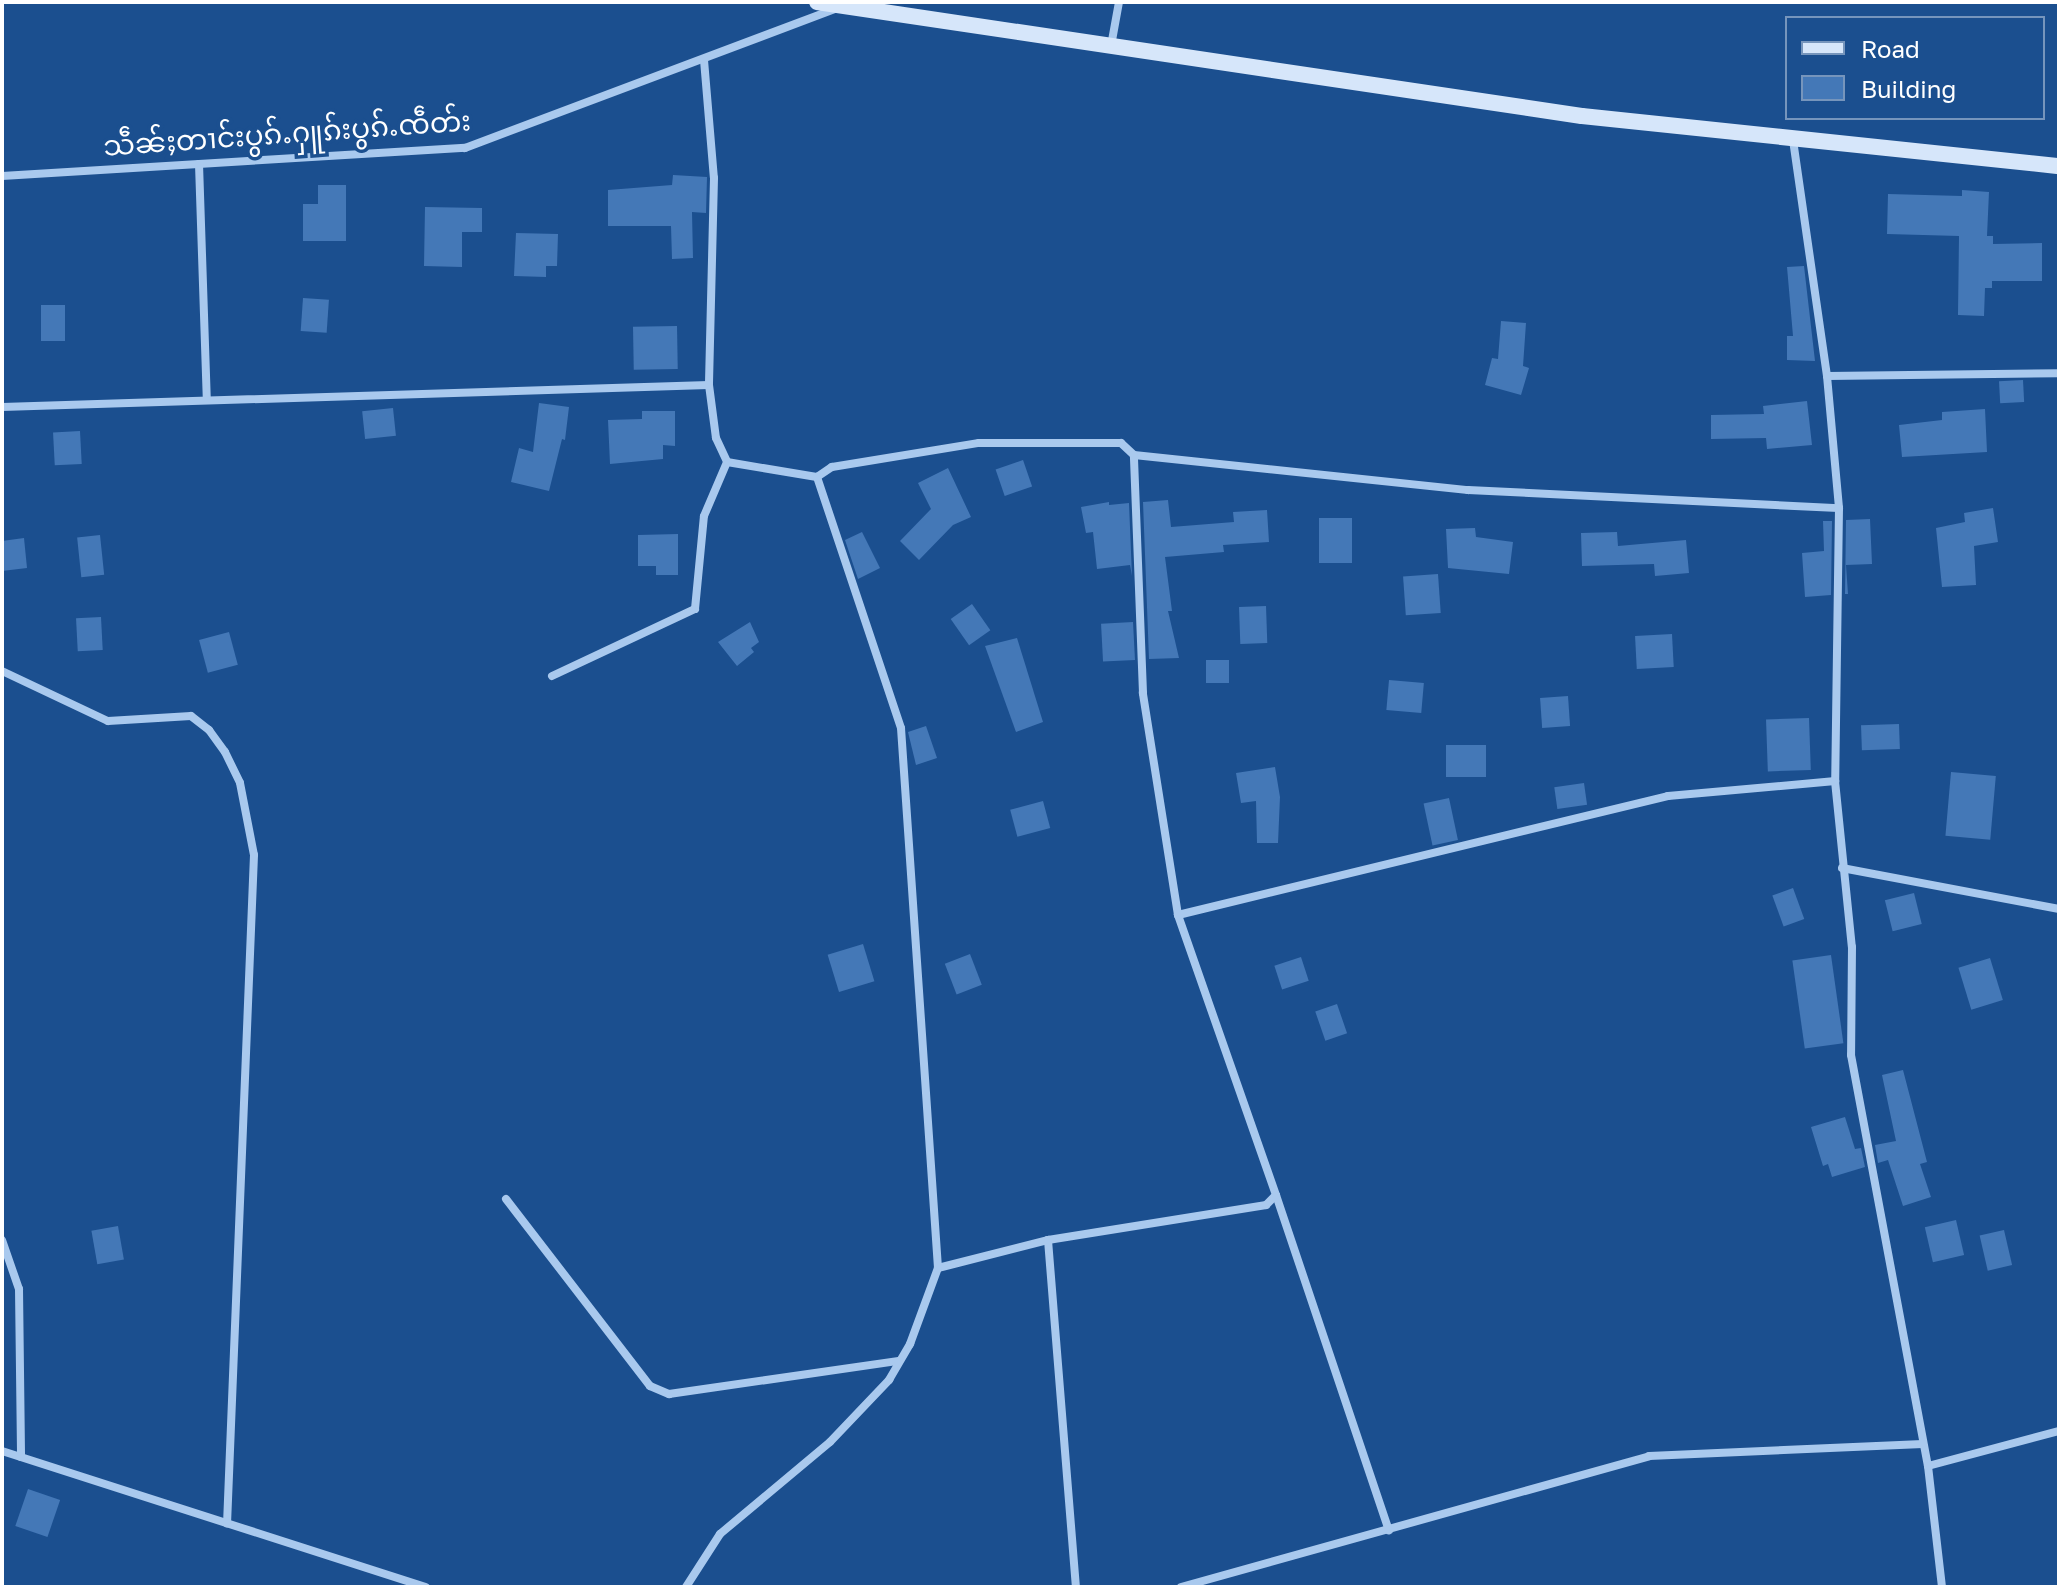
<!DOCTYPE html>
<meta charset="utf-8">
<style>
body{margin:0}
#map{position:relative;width:2061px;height:1589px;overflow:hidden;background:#1b4f8f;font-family:"Golos Text","Noto Sans Myanmar",sans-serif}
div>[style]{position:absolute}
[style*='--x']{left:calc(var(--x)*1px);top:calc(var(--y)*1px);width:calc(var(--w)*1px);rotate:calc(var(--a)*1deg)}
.building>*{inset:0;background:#4478b7;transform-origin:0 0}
.minor>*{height:8px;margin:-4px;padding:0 4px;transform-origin:4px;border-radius:4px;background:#a9c9ee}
.secondary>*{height:16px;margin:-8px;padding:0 8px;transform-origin:8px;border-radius:8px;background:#d6e6fa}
span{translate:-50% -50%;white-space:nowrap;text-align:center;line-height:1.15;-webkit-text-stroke:7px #1b4f8f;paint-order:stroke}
.street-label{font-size:28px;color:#fff}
.frame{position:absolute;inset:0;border:4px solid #fff;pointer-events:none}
.legend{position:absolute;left:1785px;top:16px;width:260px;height:104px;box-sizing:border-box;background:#1b4f8f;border:2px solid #7695bc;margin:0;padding:10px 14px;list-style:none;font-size:24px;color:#fff}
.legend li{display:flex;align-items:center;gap:16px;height:40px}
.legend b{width:40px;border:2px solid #7695bc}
</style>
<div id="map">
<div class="building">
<div style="clip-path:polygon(673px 175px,707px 177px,706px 213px,692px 212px,693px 258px,672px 259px,671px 226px,608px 226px,608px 190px,672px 185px)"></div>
<div style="clip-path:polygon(318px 185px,346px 185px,346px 241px,303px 241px,303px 204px,318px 204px)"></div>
<div style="clip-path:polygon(1962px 190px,1989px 192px,1987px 236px,1993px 236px,1993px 244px,2042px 243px,2042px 281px,1992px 281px,1992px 288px,1985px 288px,1984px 316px,1958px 315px,1959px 236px,1887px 234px,1888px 194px,1962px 196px)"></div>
<div style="clip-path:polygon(425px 207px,482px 208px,482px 232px,462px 232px,462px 267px,424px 266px)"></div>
<div style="clip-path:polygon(516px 233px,558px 234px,557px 266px,546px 266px,546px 277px,514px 276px)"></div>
<div style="clip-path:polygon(1804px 266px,1815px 361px,1787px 360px,1787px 336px,1793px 336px,1787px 267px)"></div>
<div style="left:303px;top:298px;width:26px;height:33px;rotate:4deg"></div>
<div style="left:41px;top:305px;width:24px;height:36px"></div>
<div style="clip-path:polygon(1501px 321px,1526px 323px,1523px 366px,1529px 368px,1521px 395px,1485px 385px,1492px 358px,1498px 359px)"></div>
<div style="left:677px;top:326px;width:43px;height:44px;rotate:89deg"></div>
<div style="left:2023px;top:380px;width:22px;height:24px;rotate:87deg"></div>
<div style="clip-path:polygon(1807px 401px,1812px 445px,1767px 449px,1766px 438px,1711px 439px,1711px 415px,1764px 414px,1763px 406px)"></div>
<div style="clip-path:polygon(539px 403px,569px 407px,565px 440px,562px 439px,549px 491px,511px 482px,519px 448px,533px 452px)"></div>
<div style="left:393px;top:408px;width:28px;height:31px;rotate:84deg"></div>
<div style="clip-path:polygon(1985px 409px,1987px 452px,1902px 457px,1899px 425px,1942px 420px,1942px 412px)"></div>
<div style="clip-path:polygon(642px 411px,675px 411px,675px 446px,663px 445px,663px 459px,610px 464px,608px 420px,642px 419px)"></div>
<div style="left:80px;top:431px;width:33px;height:27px;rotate:87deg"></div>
<div style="left:1023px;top:460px;width:28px;height:29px;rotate:71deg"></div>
<div style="clip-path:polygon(948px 468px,971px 517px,953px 525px,919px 560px,900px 541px,931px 509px,918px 483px)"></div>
<div style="clip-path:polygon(1168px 500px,1171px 527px,1234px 522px,1233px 512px,1267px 510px,1269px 542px,1223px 545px,1224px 552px,1165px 557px,1172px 611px,1168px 611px,1179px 658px,1149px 659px,1143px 502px)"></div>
<div style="clip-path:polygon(1109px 502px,1109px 505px,1129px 503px,1132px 576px,1130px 565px,1097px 569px,1093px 532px,1086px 533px,1081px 507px)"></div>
<div style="clip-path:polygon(1993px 508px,1998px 542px,1974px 546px,1976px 585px,1942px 587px,1936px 528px,1965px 522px,1964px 513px)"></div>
<div style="left:1319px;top:518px;width:33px;height:45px"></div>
<div style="clip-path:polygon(1870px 519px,1872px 564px,1846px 565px,1848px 594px,1845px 594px,1846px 520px)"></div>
<div style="clip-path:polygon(1823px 521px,1832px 521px,1831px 595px,1805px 597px,1802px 553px,1824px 551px)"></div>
<div style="clip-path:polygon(1475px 528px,1476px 537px,1513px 542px,1509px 574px,1448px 568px,1446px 529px)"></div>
<div style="clip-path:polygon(862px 532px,880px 568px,858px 579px,845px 540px)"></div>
<div style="clip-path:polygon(1617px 532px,1618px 546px,1686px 540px,1689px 573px,1655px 576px,1654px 564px,1582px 566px,1581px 533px)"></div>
<div style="clip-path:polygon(678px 534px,678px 575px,656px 575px,656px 566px,638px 566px,638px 535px)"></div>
<div style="left:100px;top:535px;width:40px;height:23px;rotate:84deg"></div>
<div style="clip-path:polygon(24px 538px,27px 568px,2px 571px,2px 541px)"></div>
<div style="left:1438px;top:574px;width:39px;height:35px;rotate:86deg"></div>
<div style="left:972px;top:604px;width:32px;height:26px;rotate:55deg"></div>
<div style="left:1266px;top:606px;width:37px;height:27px;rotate:88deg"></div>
<div style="left:101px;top:617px;width:33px;height:25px;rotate:87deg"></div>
<div style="clip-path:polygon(750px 622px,759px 642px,751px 648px,754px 652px,737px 666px,718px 642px)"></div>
<div style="left:1133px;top:622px;width:38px;height:32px;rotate:87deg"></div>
<div style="left:229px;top:632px;width:34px;height:31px;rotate:75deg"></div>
<div style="left:1672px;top:634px;width:33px;height:37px;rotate:87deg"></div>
<div style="clip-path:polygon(1017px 638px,1043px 722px,1016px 732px,985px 646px)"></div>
<div style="left:1206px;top:660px;width:23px;height:23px"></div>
<div style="left:1389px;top:680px;width:35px;height:30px;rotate:5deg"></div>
<div style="left:1568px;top:696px;width:30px;height:28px;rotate:86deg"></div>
<div style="left:1809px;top:718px;width:52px;height:43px;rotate:88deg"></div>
<div style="left:1899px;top:724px;width:25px;height:38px;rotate:88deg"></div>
<div style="clip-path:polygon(926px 726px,937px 758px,916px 765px,908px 732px)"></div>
<div style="left:1446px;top:745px;width:40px;height:32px"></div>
<div style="clip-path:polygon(1275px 767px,1280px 797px,1278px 843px,1257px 843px,1256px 801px,1241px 803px,1236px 773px)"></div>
<div style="left:1951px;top:772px;width:45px;height:64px;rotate:5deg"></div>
<div style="left:1584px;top:783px;width:22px;height:30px;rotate:82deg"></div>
<div style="left:1449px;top:798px;width:43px;height:26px;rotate:78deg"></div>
<div style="left:1043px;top:801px;width:28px;height:34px;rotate:75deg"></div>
<div style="left:1793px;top:888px;width:33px;height:22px;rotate:70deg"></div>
<div style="left:1914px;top:893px;width:32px;height:30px;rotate:76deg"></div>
<div style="left:863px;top:944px;width:39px;height:37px;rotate:73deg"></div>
<div style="left:970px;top:954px;width:33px;height:27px;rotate:69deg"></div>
<div style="left:1831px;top:955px;width:89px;height:39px;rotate:82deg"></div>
<div style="left:1301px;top:957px;width:25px;height:28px;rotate:72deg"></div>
<div style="left:1990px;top:958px;width:44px;height:33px;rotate:73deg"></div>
<div style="left:1337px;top:1004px;width:31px;height:23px;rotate:71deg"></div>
<div style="clip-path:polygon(1903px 1070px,1927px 1162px,1920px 1164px,1931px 1197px,1903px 1206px,1888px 1160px,1878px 1163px,1875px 1145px,1896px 1141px,1882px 1075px)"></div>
<div style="clip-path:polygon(1845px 1117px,1855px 1149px,1861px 1148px,1865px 1167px,1832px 1177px,1828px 1164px,1823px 1166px,1811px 1127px)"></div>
<div style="left:1956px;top:1220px;width:36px;height:32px;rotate:77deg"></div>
<div style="left:118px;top:1226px;width:34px;height:27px;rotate:80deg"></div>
<div style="left:2004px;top:1230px;width:36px;height:25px;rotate:77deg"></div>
<div style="left:28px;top:1489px;width:34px;height:39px;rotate:19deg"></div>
</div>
<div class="minor">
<div style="--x:1111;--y:46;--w:45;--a:-79.7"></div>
<div style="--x:704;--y:60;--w:118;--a:85.2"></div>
<div style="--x:714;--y:178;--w:207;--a:91.4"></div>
<div style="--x:709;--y:385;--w:53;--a:82.5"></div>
<div style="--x:716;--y:438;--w:26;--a:65"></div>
<div style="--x:727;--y:462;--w:91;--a:9.5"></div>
<div style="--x:817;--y:477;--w:18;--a:-34"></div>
<div style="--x:832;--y:467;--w:149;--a:-9.3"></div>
<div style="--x:979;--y:443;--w:142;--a:0"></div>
<div style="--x:1121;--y:443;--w:18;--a:43"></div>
<div style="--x:1134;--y:455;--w:336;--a:6"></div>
<div style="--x:1468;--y:490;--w:371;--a:2.8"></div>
<div style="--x:1793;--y:140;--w:238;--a:81.8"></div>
<div style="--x:1827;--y:376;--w:133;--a:84.8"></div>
<div style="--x:1839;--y:508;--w:273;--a:90.8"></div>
<div style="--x:1835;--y:781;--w:167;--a:84.2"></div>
<div style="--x:1852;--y:947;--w:108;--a:90.5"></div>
<div style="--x:1851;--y:1055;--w:418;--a:79.4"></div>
<div style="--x:1928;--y:1466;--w:122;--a:83.4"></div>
<div style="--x:199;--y:164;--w:236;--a:88.1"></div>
<div style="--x:2;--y:176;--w:464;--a:-3.5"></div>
<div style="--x:465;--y:148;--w:395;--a:-20.6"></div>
<div style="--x:1827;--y:376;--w:232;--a:-0.7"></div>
<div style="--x:2;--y:407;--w:707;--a:-1.78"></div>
<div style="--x:2;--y:671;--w:117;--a:25.3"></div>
<div style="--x:108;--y:721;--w:83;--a:-3.4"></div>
<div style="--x:191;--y:716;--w:23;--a:38"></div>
<div style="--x:209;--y:730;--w:27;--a:54"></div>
<div style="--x:225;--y:752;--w:34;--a:64"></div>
<div style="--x:240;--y:783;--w:73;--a:79"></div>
<div style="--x:254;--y:855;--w:669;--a:92.31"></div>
<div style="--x:552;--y:676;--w:158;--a:-25.1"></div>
<div style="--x:695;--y:609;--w:93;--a:-84.5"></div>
<div style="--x:704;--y:516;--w:59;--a:-66.9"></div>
<div style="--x:1842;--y:868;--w:221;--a:10.7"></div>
<div style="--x:1178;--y:915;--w:504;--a:-13.65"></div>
<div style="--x:1668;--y:796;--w:168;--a:-5.1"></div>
<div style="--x:1276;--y:1195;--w:354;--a:71.4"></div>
<div style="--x:506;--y:1199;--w:236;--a:52.4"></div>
<div style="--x:650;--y:1386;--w:21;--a:23"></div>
<div style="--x:669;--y:1394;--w:232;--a:-8.2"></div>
<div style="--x:2;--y:1240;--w:52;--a:70.9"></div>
<div style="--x:19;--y:1289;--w:168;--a:89.3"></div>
<div style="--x:1048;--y:1240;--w:348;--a:85.4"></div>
<div style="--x:938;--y:1268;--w:114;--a:-14.3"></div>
<div style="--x:1048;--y:1240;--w:221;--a:-9.1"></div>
<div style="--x:1266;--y:1205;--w:14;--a:-45"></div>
<div style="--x:1276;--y:1195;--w:297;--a:-109.3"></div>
<div style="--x:1178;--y:915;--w:225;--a:-99"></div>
<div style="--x:1143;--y:693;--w:238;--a:-92.2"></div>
<div style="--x:2;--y:1451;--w:445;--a:17.8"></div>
<div style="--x:1928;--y:1466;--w:136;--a:-15"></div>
<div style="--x:686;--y:1587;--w:63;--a:-57.3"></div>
<div style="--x:720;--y:1534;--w:143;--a:-39.9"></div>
<div style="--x:830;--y:1442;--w:86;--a:-46.4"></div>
<div style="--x:889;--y:1380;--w:42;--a:-59.7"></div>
<div style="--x:910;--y:1344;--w:81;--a:-69.8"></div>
<div style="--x:938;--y:1268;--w:541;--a:-93.92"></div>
<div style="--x:901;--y:728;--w:265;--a:-108.5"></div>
<div style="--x:1181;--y:1587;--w:486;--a:-15.6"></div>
<div style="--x:1649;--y:1456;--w:274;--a:-2.5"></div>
</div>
<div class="secondary">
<div style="--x:817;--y:2;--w:773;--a:8.48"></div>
<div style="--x:1582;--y:116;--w:480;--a:6"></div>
</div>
<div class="street-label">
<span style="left:287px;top:133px;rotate:-4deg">သဵၼ်ႈတၢင်းပွၵ်ႉႁူၵ်းပွၵ်ႉၸဵတ်း</span>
</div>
<div class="frame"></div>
<ul class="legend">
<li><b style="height:10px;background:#d6e6fa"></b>Road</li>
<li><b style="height:22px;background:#4478b7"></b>Building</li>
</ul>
</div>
